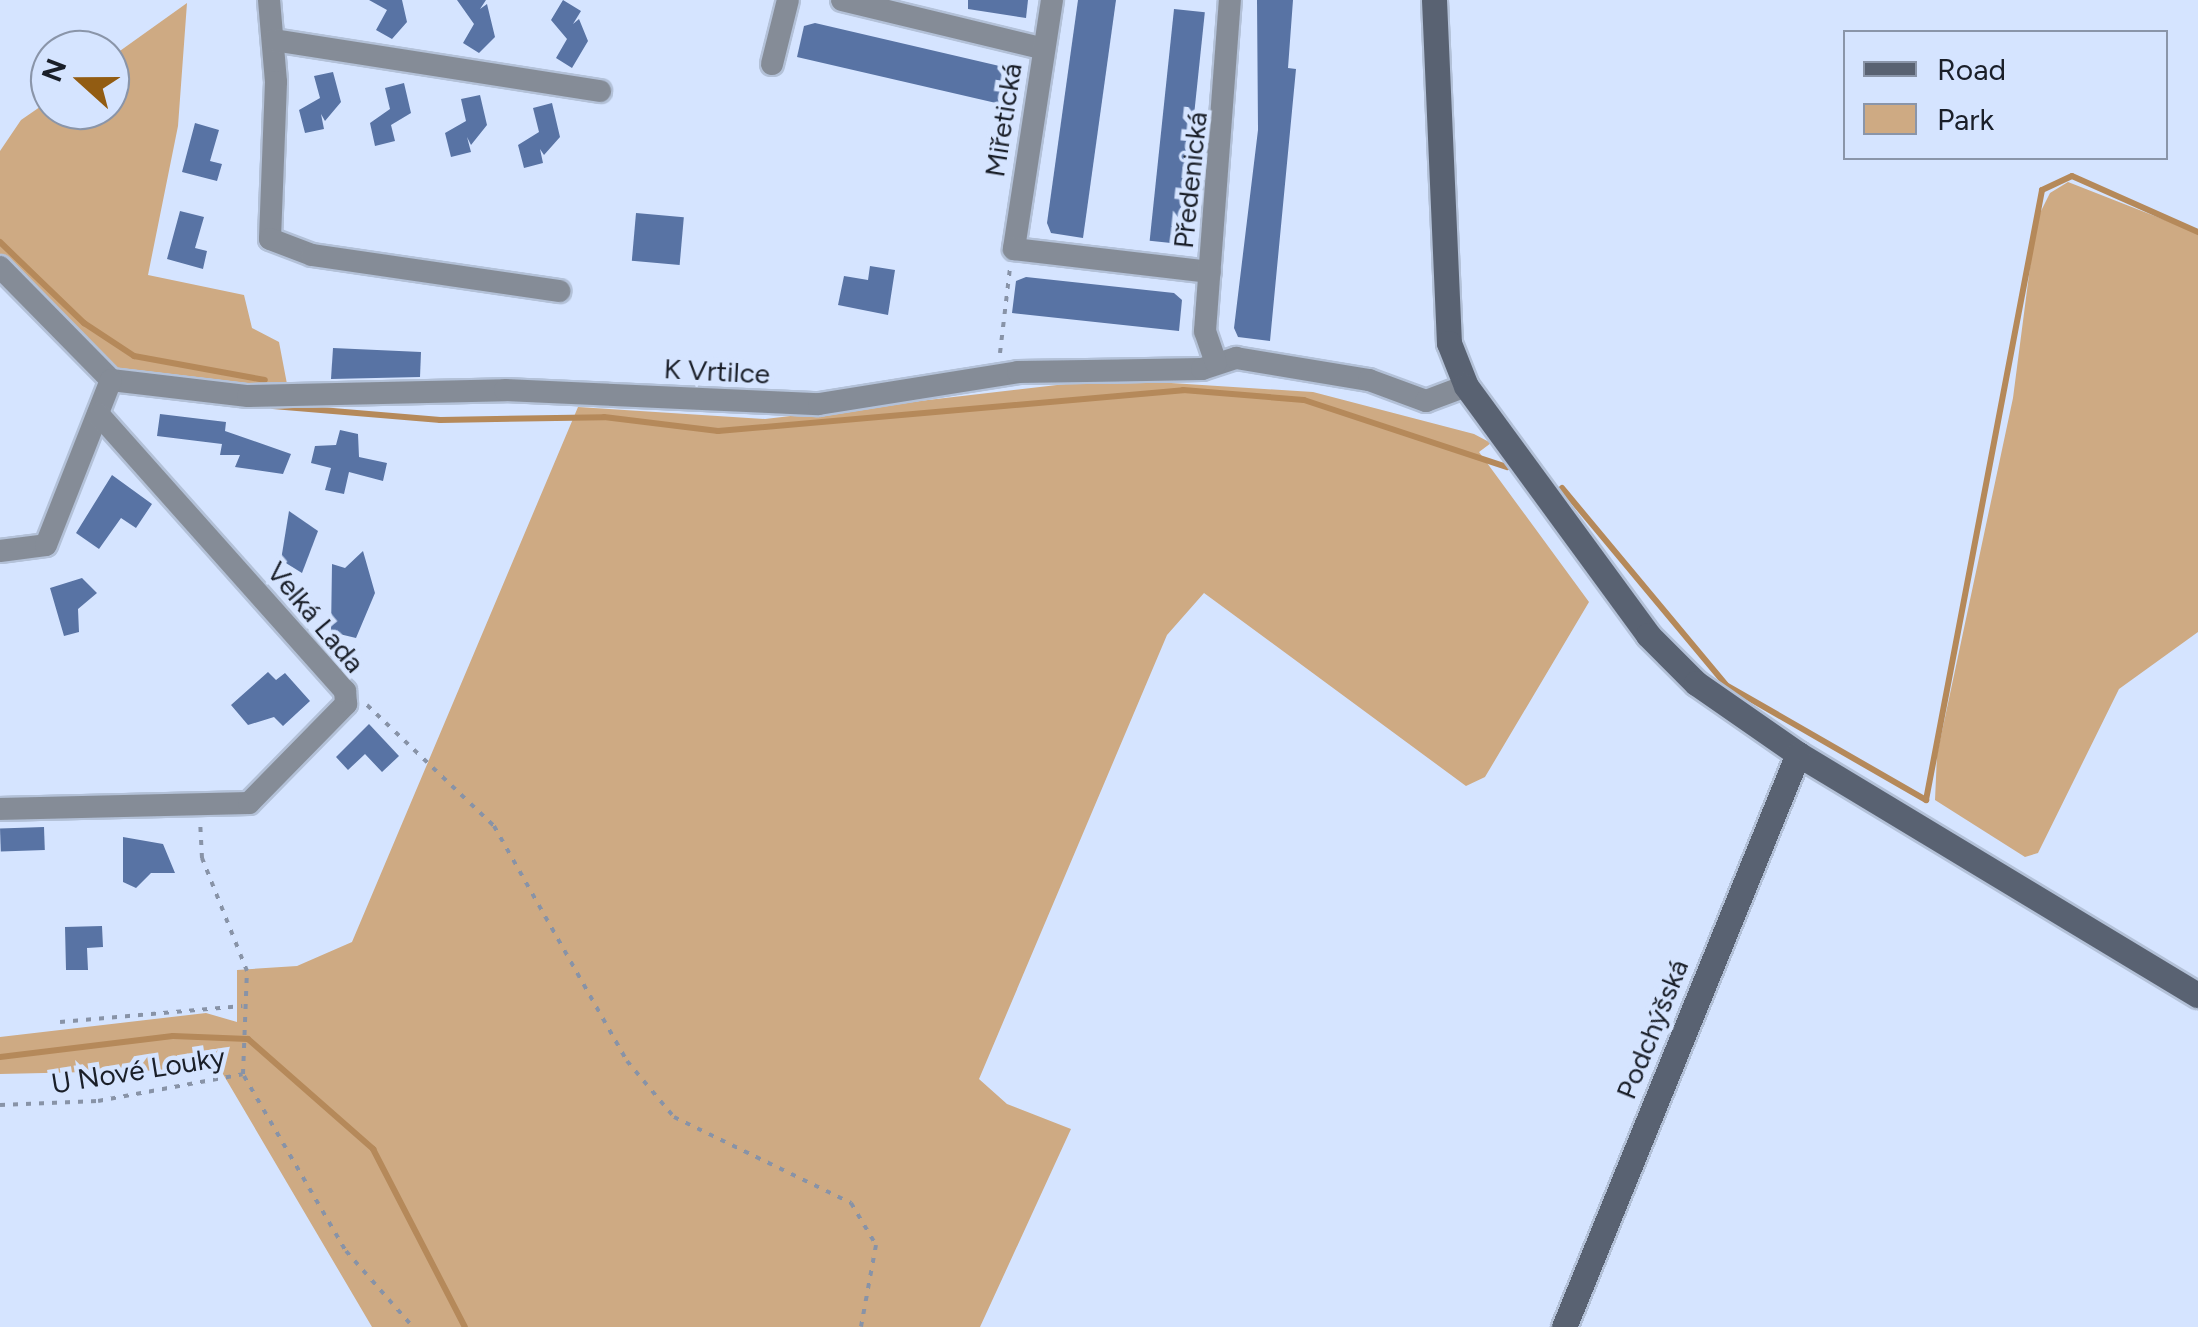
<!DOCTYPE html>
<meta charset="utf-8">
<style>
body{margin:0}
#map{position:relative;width:2198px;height:1327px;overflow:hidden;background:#d5e4ff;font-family:Figtree,sans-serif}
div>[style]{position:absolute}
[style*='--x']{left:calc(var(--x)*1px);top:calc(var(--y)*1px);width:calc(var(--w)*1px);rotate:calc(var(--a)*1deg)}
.green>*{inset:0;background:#ceaa83}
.stream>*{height:6px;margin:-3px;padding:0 3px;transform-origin:3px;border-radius:3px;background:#b5895a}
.building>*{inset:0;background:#5873a4;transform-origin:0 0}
.path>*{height:4px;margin-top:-2px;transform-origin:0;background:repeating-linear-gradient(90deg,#8893a7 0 5px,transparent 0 13px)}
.roads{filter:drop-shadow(2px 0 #b3c1d8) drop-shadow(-2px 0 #b3c1d8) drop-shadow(0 2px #b3c1d8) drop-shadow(0 -2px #b3c1d8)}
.street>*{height:22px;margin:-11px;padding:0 11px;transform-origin:11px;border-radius:11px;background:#858c97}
.secondary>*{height:25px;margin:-12.5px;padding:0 12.5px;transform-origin:12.5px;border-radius:12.5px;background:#596272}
span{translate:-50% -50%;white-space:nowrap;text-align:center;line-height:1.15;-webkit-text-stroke:9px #d5e4ff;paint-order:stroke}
.street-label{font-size:28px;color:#1a1f29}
.legend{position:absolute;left:1843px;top:30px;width:325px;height:130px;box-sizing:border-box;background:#d5e4ff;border:2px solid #8a95a9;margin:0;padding:12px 18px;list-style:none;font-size:30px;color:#1a1f29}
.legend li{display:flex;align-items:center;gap:20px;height:50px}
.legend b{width:50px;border:2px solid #8a95a9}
.north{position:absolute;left:30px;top:30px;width:100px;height:100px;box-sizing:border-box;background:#d5e4ff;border:2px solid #8a95a9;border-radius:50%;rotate:291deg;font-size:28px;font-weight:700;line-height:40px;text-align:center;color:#1a1f29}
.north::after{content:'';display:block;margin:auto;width:35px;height:45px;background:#925c12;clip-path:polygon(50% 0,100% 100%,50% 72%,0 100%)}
</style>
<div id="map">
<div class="green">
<div style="clip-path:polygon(187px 3px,178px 126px,148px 275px,244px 295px,252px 328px,279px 342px,287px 384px,254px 391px,109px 371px,0 257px,0 151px,21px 120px,50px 100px,50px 110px,110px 110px,110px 58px)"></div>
<div style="clip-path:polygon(2068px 182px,2198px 233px,2198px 632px,2119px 689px,2038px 853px,2025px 857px,1935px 800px,1937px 755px,2013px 398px,2036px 221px,2050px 193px)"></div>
<div style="clip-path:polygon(1109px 379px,1313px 392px,1474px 434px,1491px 443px,1479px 452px,1589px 602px,1485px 777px,1466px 786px,1204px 593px,1167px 635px,979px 1079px,1007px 1104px,1071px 1129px,980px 1327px,372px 1327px,220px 1069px,0 1074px,0 1037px,206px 1013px,237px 1022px,237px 970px,297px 966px,352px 942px,578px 407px,765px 419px)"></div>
</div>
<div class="stream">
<div style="--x:0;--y:242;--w:117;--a:44"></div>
<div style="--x:84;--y:323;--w:60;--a:33.4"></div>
<div style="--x:134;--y:356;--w:133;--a:10.4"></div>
<div style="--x:273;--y:406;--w:168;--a:4.8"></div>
<div style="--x:440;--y:420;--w:164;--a:-1"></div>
<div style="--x:604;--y:417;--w:115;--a:7"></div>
<div style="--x:718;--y:431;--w:467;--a:-5"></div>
<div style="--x:1183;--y:390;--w:121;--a:4.7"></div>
<div style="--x:1304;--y:400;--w:214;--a:18.3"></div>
<div style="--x:1562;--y:488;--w:256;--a:50.2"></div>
<div style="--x:1726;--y:685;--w:231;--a:29.9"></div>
<div style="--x:1926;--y:800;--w:621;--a:-79.23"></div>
<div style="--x:2042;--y:190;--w:33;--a:-25"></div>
<div style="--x:2072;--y:176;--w:138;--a:24"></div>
<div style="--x:0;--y:1057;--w:174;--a:-6.9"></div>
<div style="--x:173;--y:1036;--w:75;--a:2.3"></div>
<div style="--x:248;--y:1039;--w:167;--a:41.3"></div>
<div style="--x:373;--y:1149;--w:200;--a:62.7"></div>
</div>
<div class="building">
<div style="clip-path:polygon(369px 0,402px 0,407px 22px,392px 39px,376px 30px,387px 10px)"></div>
<div style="clip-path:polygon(457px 0,486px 0,480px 9px,487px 4px,495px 37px,479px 53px,463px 43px,474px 24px)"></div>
<div style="clip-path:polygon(563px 0,581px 11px,573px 24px,579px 19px,588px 41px,572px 68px,556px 58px,567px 39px,551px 20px)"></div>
<div style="clip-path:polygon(968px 0,1028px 0,1026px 18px,968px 9px)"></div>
<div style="clip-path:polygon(1078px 0,1116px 0,1083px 238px,1051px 233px,1047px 223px)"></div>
<div style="clip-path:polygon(1257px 0,1293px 0,1288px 68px,1296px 69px,1270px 341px,1238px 337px,1234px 328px,1258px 130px)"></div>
<div style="left:1174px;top:9px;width:31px;height:233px;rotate:6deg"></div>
<div style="clip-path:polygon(815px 23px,1008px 68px,1016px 75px,1009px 106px,797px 57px,804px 26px)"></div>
<div style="clip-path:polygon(333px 72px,341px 102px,325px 121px,321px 114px,324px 129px,305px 133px,299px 110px,320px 98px,314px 76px)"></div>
<div style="clip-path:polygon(404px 83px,411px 113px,391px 125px,395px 141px,375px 146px,370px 123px,390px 109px,385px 88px)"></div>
<div style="clip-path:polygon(480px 95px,487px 125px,471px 145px,467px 137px,471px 152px,451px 157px,445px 133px,466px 121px,461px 99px)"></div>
<div style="clip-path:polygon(552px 103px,560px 137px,544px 155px,540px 149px,543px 163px,524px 168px,518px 145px,539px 132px,533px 108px)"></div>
<div style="clip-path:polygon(195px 123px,219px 130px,210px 161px,222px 164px,217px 181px,182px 172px)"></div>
<div style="clip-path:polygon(180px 211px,204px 217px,195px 248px,207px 251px,203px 269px,167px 259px)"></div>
<div style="left:636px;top:213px;width:48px;height:48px;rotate:5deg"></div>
<div style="clip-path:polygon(870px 266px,895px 270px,888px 315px,838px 305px,844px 276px,868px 280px)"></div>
<div style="clip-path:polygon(1026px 277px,1174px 293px,1182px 300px,1179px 331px,1012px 313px,1016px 281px)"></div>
<div style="clip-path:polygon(333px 348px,421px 352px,420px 377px,331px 379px)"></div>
<div style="clip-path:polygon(160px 414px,226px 422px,225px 431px,291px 454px,283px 474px,235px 467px,240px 455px,220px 455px,222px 444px,157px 436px)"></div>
<div style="clip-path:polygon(340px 430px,358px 434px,359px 457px,387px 463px,383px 481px,349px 472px,344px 494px,325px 490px,331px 468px,311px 463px,315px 446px,336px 445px)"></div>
<div style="clip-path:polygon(112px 475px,152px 504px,136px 528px,121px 518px,99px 549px,76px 533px)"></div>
<div style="clip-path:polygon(289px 511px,318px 531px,302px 573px,281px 560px)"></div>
<div style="clip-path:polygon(363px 551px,375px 593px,356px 638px,331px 632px,332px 564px,345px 568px)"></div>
<div style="clip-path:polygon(82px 578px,97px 593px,78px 609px,79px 632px,64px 636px,50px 588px)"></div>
<div style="clip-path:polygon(268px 672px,276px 680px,285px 673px,310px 701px,283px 726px,274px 717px,248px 725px,231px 705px)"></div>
<div style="clip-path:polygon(369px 724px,399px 756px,382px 772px,365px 754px,348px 770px,336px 757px)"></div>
<div style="left:44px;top:827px;width:23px;height:44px;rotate:88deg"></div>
<div style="clip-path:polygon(123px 837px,163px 844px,175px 873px,151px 873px,136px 888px,123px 882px)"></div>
<div style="clip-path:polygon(102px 926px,103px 947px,87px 948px,88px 970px,66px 970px,65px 927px)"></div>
</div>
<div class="path">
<div style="--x:1000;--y:353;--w:86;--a:-83.3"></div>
<div style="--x:367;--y:705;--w:175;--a:43.6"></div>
<div style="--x:494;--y:826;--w:270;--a:60.5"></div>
<div style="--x:627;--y:1061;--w:73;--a:50"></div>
<div style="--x:674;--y:1117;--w:197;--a:25.9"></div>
<div style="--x:851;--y:1203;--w:49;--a:59.2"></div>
<div style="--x:876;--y:1245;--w:83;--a:100.4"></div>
<div style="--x:60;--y:1022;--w:183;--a:-5"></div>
<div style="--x:244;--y:1076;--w:203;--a:59.8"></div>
<div style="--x:346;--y:1251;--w:101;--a:48.6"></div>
<div style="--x:0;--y:1105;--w:98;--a:-2.3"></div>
<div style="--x:98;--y:1101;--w:147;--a:-10.5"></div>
<div style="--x:243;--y:1074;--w:103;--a:-87.8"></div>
<div style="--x:247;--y:971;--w:122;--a:-111.7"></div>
<div style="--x:202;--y:858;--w:34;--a:-93"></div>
</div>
<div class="roads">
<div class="street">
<div style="--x:269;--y:0;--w:82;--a:85.1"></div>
<div style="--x:276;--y:82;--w:157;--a:92.2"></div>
<div style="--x:270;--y:239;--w:45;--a:20.9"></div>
<div style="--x:312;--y:255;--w:250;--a:8.3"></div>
<div style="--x:842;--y:0;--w:208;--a:13.6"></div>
<div style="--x:1052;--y:0;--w:252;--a:98.7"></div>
<div style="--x:1014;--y:249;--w:197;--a:6.7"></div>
<div style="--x:274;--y:40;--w:330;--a:8.9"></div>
<div style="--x:772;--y:64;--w:66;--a:-76"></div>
<div style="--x:0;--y:267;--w:158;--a:45.5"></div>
<div style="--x:111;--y:380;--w:138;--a:6.7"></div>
<div style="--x:248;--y:396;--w:257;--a:-1.3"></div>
<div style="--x:505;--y:390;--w:314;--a:2.6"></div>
<div style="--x:819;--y:404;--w:202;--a:-9.1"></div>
<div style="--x:1018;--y:372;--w:184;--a:-0.9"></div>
<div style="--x:1202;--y:369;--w:36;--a:-18"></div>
<div style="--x:1236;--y:358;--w:135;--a:9.4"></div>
<div style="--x:1369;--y:380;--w:61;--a:20.2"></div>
<div style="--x:1426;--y:401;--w:43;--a:-20.6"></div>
<div style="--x:1216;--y:363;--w:34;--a:-109"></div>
<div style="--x:1205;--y:331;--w:332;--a:-85.7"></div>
<div style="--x:0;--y:551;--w:46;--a:-7.4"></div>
<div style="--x:46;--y:545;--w:177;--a:-68.5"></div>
<div style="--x:0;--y:809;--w:249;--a:-1.4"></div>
<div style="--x:249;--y:803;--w:139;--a:-45.6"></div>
<div style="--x:346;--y:704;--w:13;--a:-94"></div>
<div style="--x:345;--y:691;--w:371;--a:-131.7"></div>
</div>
<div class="secondary">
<div style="--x:1434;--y:0;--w:343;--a:87.5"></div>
<div style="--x:1449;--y:343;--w:46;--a:68.4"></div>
<div style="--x:1466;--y:386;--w:308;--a:53.8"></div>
<div style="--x:1648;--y:635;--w:68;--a:45"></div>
<div style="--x:1696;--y:683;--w:124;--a:34.8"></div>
<div style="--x:1798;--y:754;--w:467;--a:31.1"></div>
<div style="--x:1564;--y:1327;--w:619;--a:-67.79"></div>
</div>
</div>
<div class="street-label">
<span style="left:1003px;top:120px;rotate:-81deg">Miřetická</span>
<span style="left:1190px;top:180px;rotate:-84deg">Předenická</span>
<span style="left:717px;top:371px;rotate:3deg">K Vrtilce</span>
<span style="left:316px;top:617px;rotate:50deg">Velká Lada</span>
<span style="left:1652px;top:1029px;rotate:-68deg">Podchýšská</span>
<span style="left:138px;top:1070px;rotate:-9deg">U Nové Louky</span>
</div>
<ul class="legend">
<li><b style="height:12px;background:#596272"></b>Road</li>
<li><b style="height:28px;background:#ceaa83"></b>Park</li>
</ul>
<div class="north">N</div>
</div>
